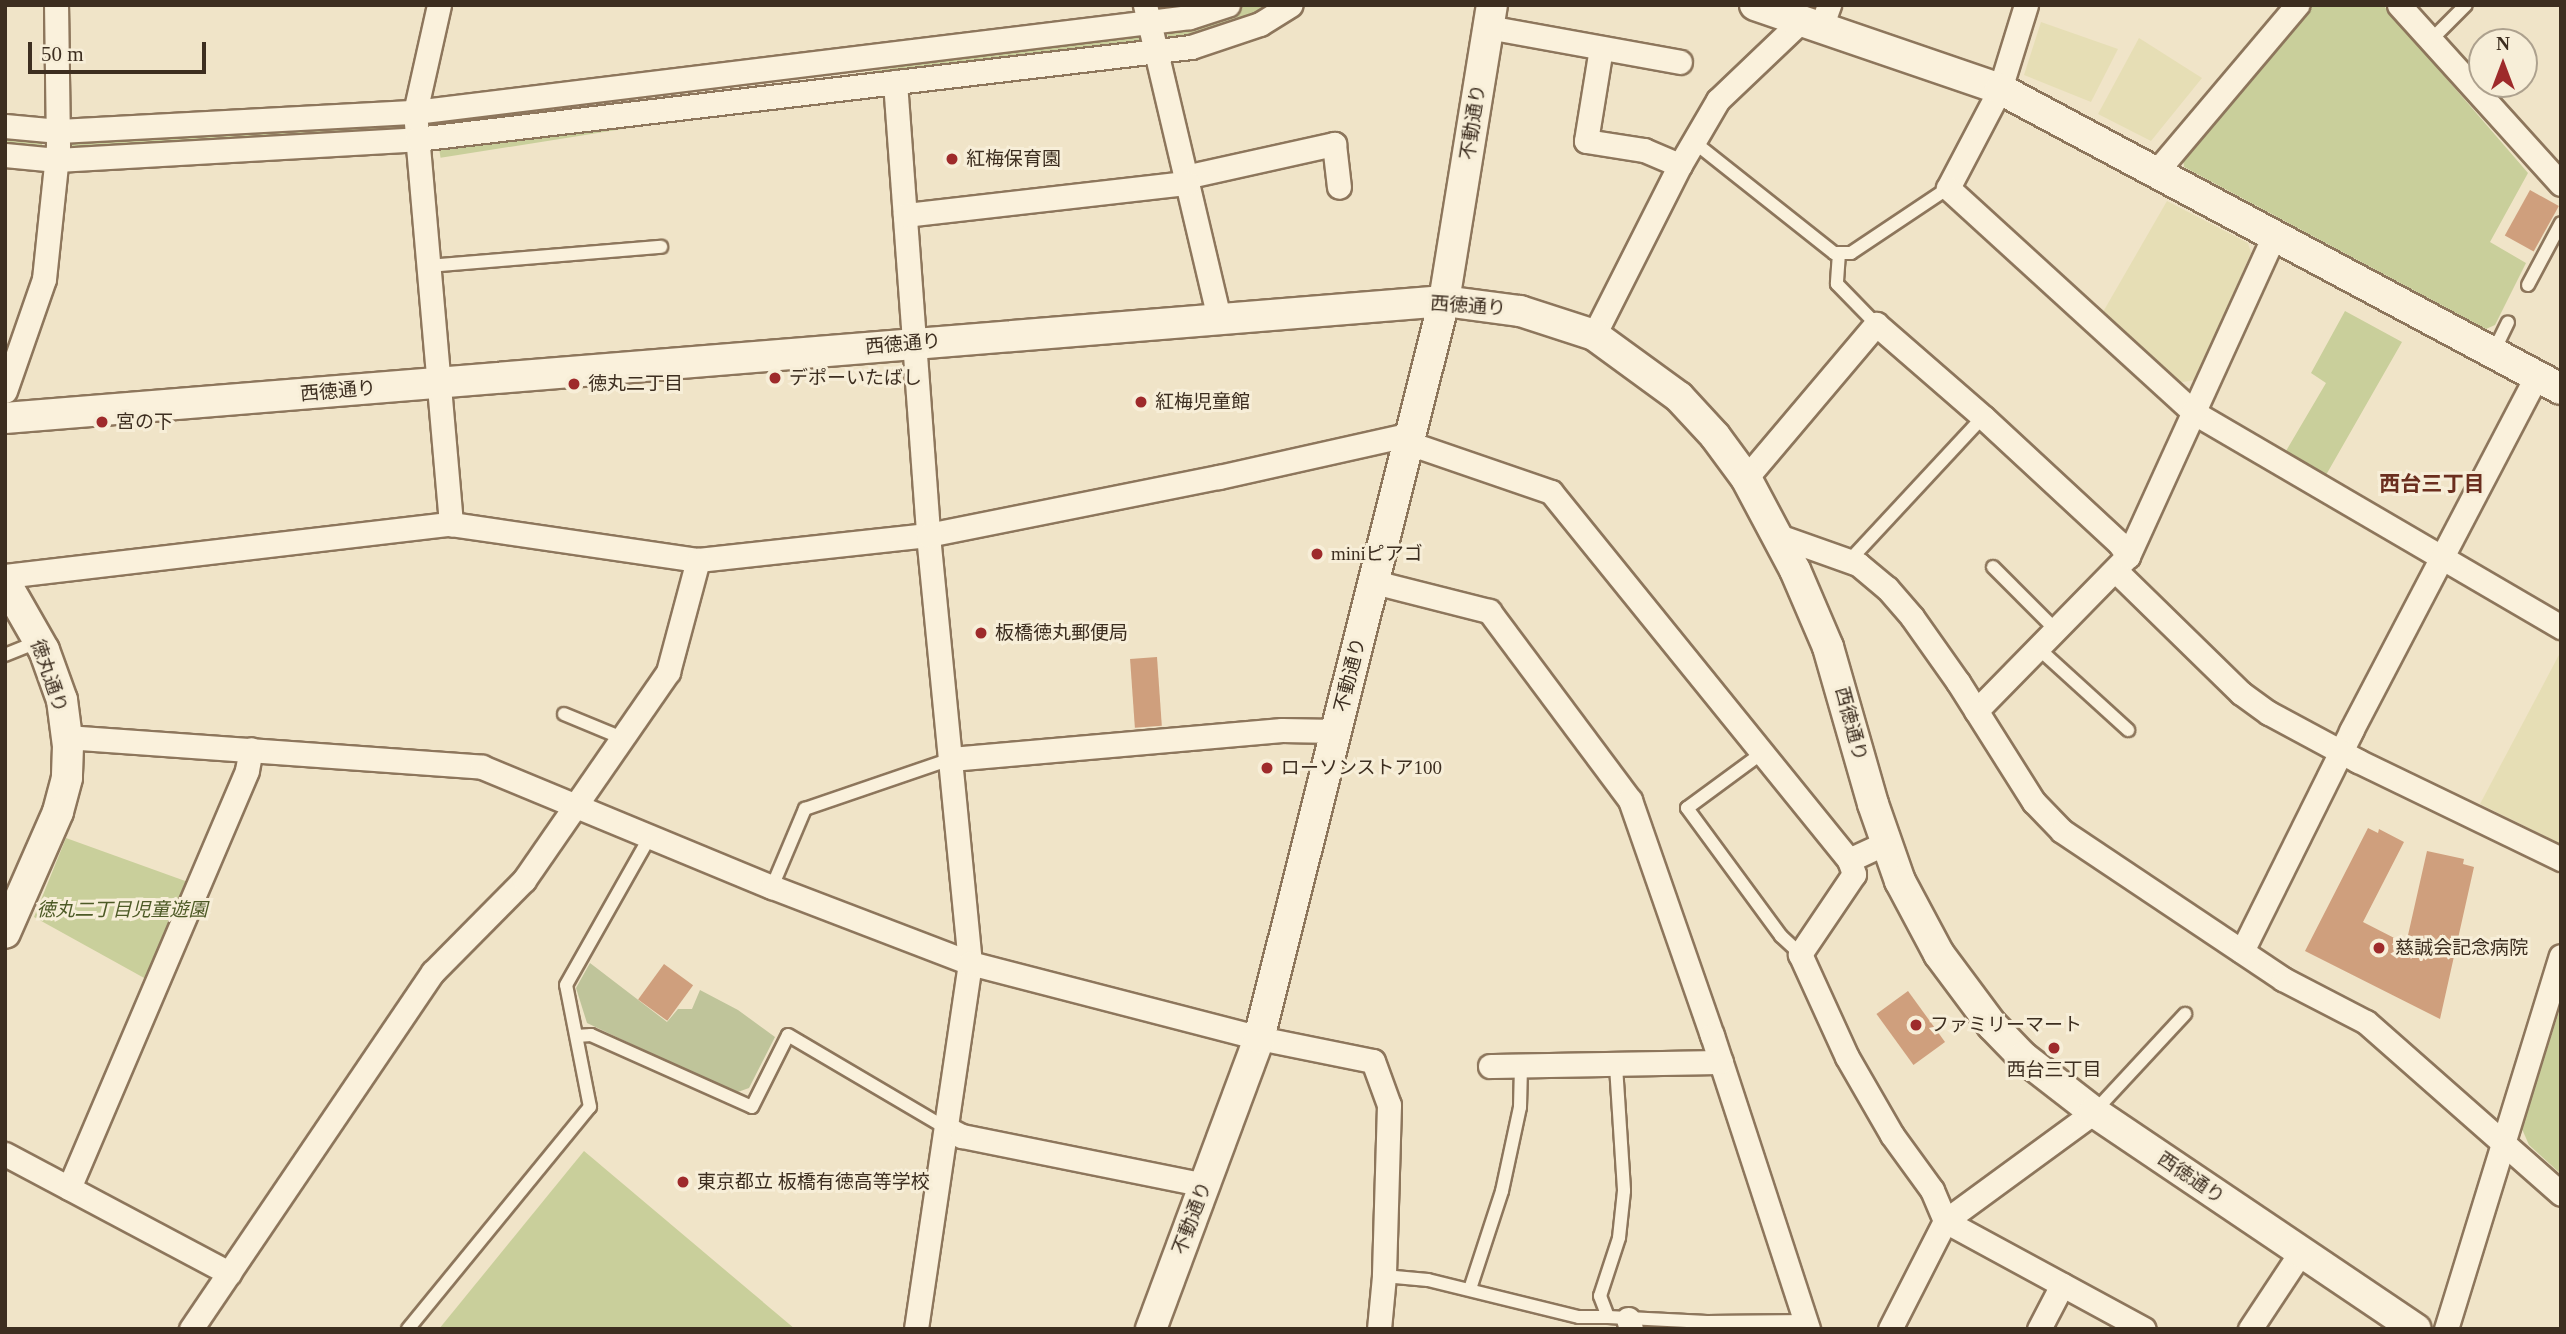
<!DOCTYPE html>
<meta charset="utf-8">
<style>
body{margin:0}
#map{position:relative;width:2566px;height:1334px;overflow:hidden;background:#f0e4c8;font-family:"Times New Roman","Noto Sans JP",serif}
div>[style]{position:absolute}
[style*='--x']{left:calc(var(--x)*1px);top:calc(var(--y)*1px);width:calc(var(--w)*1px);rotate:calc(var(--a)*1deg)}
.farmland>*{inset:0;background:#e6deb5}
.green>*{inset:0;background:#c9cf9b;transform-origin:0 0}
.cemetery>*{inset:0;background:#bfc49a}
.building>*{inset:0;background:#cf9f7d;transform-origin:0 0}
.roads{filter:drop-shadow(2px 0 #8d765c) drop-shadow(-2px 0 #8d765c) drop-shadow(0 2px #8d765c) drop-shadow(0 -2px #8d765c)}
.service>*{height:12px;margin:-6px;padding:0 6px;transform-origin:6px;border-radius:6px;background:#faf1dc}
.minor>*{height:23px;margin:-11.5px;padding:0 11.5px;transform-origin:11.5px;border-radius:11.5px;background:#faf1dc}
.tertiary>*{height:30px;margin:-15px;padding:0 15px;transform-origin:15px;border-radius:15px;background:#faf1dc}
.dots>*{width:19px;height:19px;translate:-50% -50%;box-sizing:border-box;border:4px solid #f7eed8;border-radius:50%}
span{translate:-50% -50%;white-space:nowrap;text-align:center;line-height:1.15;-webkit-text-stroke:6px #f7eed8;paint-order:stroke}
.street-label{font-size:19px;color:#3d2e20}
.poi-label{font-size:19px;color:#3d2e20}
.left{translate:0 -50%;text-align:left}
.park-label{font-size:19px;color:#4d5a26;font-style:italic}
.neighbourhood-label{font-size:21px;color:#6b2e1e;font-weight:700}
.frame{position:absolute;inset:0;border:7px solid #3d2e20;pointer-events:none}
.north{position:absolute;left:2468px;top:28px;width:70px;height:70px;box-sizing:border-box;background:#f7eed8;border:2px solid #ada18e;border-radius:50%;rotate:0deg;font-size:19px;font-weight:700;line-height:28px;text-align:center;color:#3d2e20}
.north::after{content:'';display:block;margin:auto;width:24px;height:32px;background:#9e2a2b;clip-path:polygon(50% 0,100% 100%,50% 72%,0 100%)}
.scale{position:absolute;left:28px;top:42px;width:178px;height:32px;box-sizing:border-box;border:4px solid #3d2e20;border-top:0;padding-left:9px;font-size:21px;line-height:24px;white-space:nowrap;color:#3d2e20;-webkit-text-stroke:5px #f7eed8;paint-order:stroke}
</style>
<div id="map">
<div class="farmland">
<div style="clip-path:polygon(2041px 22px,2118px 49px,2091px 102px,2024px 75px)"></div>
<div style="clip-path:polygon(2139px 38px,2202px 78px,2151px 141px,2098px 114px)"></div>
<div style="clip-path:polygon(2167px 201px,2248px 243px,2251px 253px,2195px 380px,2177px 383px,2103px 312px)"></div>
<div style="clip-path:polygon(2561px 651px,2561px 844px,2480px 804px)"></div>
</div>
<div class="green">
<div style="clip-path:polygon(1243px 5px,1279px 5px,1258px 17px,1169px 43px,1166px 27px,1223px 14px)"></div>
<div style="clip-path:polygon(2313px 5px,2383px 5px,2528px 173px,2490px 242px,2526px 263px,2495px 325px,2486px 329px,2184px 167px,2183px 157px,2295px 22px)"></div>
<div style="left:1139px;top:29px;width:18px;height:710px;rotate:81deg"></div>
<div style="left:404px;top:117px;width:17px;height:333px;rotate:87deg"></div>
<div style="left:5px;top:132px;width:38px;height:18px;rotate:5deg"></div>
<div style="clip-path:polygon(2345px 311px,2402px 342px,2326px 475px,2286px 451px,2326px 383px,2311px 373px)"></div>
<div style="clip-path:polygon(66px 838px,188px 882px,146px 979px,34px 917px)"></div>
<div style="clip-path:polygon(2561px 1005px,2561px 1174px,2529px 1145px,2522px 1129px)"></div>
<div style="clip-path:polygon(584px 1151px,795px 1329px,439px 1329px)"></div>
</div>
<div class="cemetery">
<div style="clip-path:polygon(590px 963px,667px 1022px,678px 1009px,692px 1009px,700px 990px,738px 1010px,775px 1037px,749px 1088px,735px 1093px,587px 1023px,576px 988px)"></div>
</div>
<div class="building">
<div style="left:2530px;top:190px;width:33px;height:52px;rotate:29deg"></div>
<div style="left:1157px;top:657px;width:69px;height:27px;rotate:86deg"></div>
<div style="clip-path:polygon(2368px 828px,2378px 833px,2379px 829px,2404px 842px,2363px 922px,2406px 944px,2427px 851px,2464px 859px,2463px 864px,2474px 867px,2440px 1019px,2305px 951px)"></div>
<div style="left:664px;top:964px;width:36px;height:44px;rotate:36deg"></div>
<div style="left:1908px;top:991px;width:63px;height:39px;rotate:54deg"></div>
</div>
<div class="roads">
<div class="service">
<div style="--x:2431;--y:40;--w:49;--a:-45"></div>
<div style="--x:1694;--y:142;--w:179;--a:38.4"></div>
<div style="--x:1834;--y:253;--w:17;--a:0"></div>
<div style="--x:1851;--y:253;--w:117;--a:-33.8"></div>
<div style="--x:1839;--y:253;--w:31;--a:94"></div>
<div style="--x:1837;--y:284;--w:56;--a:45.7"></div>
<div style="--x:428;--y:266;--w:234;--a:-4.7"></div>
<div style="--x:2528;--y:285;--w:70;--a:-62"></div>
<div style="--x:2493;--y:353;--w:34;--a:-64"></div>
<div style="--x:1849;--y:561;--w:197;--a:-47.1"></div>
<div style="--x:1993;--y:567;--w:89;--a:45"></div>
<div style="--x:2038;--y:648;--w:122;--a:42.3"></div>
<div style="--x:5;--y:655;--w:37;--a:-22"></div>
<div style="--x:564;--y:714;--w:63;--a:22.5"></div>
<div style="--x:1762;--y:753;--w:93;--a:143.7"></div>
<div style="--x:1687;--y:808;--w:159;--a:53.7"></div>
<div style="--x:1781;--y:936;--w:26;--a:43"></div>
<div style="--x:772;--y:887;--w:85;--a:-67.1"></div>
<div style="--x:805;--y:809;--w:154;--a:-18.9"></div>
<div style="--x:577;--y:1036;--w:14;--a:-4"></div>
<div style="--x:591;--y:1035;--w:176;--a:24.1"></div>
<div style="--x:752;--y:1107;--w:80;--a:-63.4"></div>
<div style="--x:788;--y:1035;--w:183;--a:30.5"></div>
<div style="--x:1616;--y:1066;--w:125;--a:86.3"></div>
<div style="--x:1624;--y:1191;--w:47;--a:96.1"></div>
<div style="--x:1619;--y:1238;--w:61;--a:108.1"></div>
<div style="--x:1600;--y:1296;--w:22;--a:69"></div>
<div style="--x:1608;--y:1317;--w:99;--a:2.9"></div>
<div style="--x:1707;--y:1322;--w:100;--a:-0.6"></div>
<div style="--x:2094;--y:1112;--w:134;--a:-47.1"></div>
<div style="--x:1384;--y:1276;--w:44;--a:5.2"></div>
<div style="--x:1428;--y:1280;--w:155;--a:13.8"></div>
<div style="--x:1579;--y:1317;--w:29;--a:0"></div>
<div style="--x:1470;--y:1289;--w:103;--a:-71.9"></div>
<div style="--x:1502;--y:1191;--w:86;--a:-77.9"></div>
<div style="--x:1520;--y:1107;--w:41;--a:-88.6"></div>
<div style="--x:408;--y:1329;--w:287;--a:-50.7"></div>
<div style="--x:590;--y:1107;--w:124;--a:-101.1"></div>
<div style="--x:566;--y:985;--w:172;--a:-60.5"></div>
</div>
<div class="minor">
<div style="--x:439;--y:5;--w:110;--a:102.6"></div>
<div style="--x:415;--y:112;--w:414;--a:85"></div>
<div style="--x:1145;--y:5;--w:322;--a:76.7"></div>
<div style="--x:2026;--y:5;--w:88;--a:107.2"></div>
<div style="--x:2000;--y:89;--w:112;--a:117.7"></div>
<div style="--x:1948;--y:188;--w:332;--a:42.4"></div>
<div style="--x:2193;--y:412;--w:426;--a:30.3"></div>
<div style="--x:2399;--y:5;--w:241;--a:47.9"></div>
<div style="--x:1488;--y:27;--w:195;--a:10.3"></div>
<div style="--x:1821;--y:27;--w:23;--a:-70"></div>
<div style="--x:1601;--y:48;--w:94;--a:99.2"></div>
<div style="--x:1586;--y:141;--w:59;--a:8.8"></div>
<div style="--x:1644;--y:150;--w:39;--a:23"></div>
<div style="--x:895;--y:82;--w:454;--a:85.8"></div>
<div style="--x:928;--y:535;--w:430;--a:84.4"></div>
<div style="--x:970;--y:963;--w:370;--a:98.4"></div>
<div style="--x:5;--y:126;--w:54;--a:5.3"></div>
<div style="--x:59;--y:131;--w:357;--a:-3.1"></div>
<div style="--x:415;--y:112;--w:739;--a:-6.99"></div>
<div style="--x:1149;--y:22;--w:41;--a:-7"></div>
<div style="--x:1190;--y:17;--w:40;--a:-18"></div>
<div style="--x:5;--y:155;--w:52;--a:5.5"></div>
<div style="--x:57;--y:160;--w:361;--a:-3.3"></div>
<div style="--x:417;--y:139;--w:779;--a:-6.78"></div>
<div style="--x:1191;--y:47;--w:73;--a:-18.4"></div>
<div style="--x:1260;--y:24;--w:36;--a:-32"></div>
<div style="--x:2156;--y:172;--w:219;--a:-49.8"></div>
<div style="--x:1185;--y:177;--w:153;--a:-12.5"></div>
<div style="--x:1334;--y:144;--w:43;--a:83.4"></div>
<div style="--x:905;--y:215;--w:284;--a:-6.5"></div>
<div style="--x:1594;--y:335;--w:191;--a:-63.2"></div>
<div style="--x:1680;--y:165;--w:75;--a:-59.7"></div>
<div style="--x:1718;--y:100;--w:115;--a:-43.6"></div>
<div style="--x:5;--y:391;--w:119;--a:-70.8"></div>
<div style="--x:44;--y:279;--w:134;--a:-84"></div>
<div style="--x:58;--y:146;--w:141;--a:-90.8"></div>
<div style="--x:1409;--y:443;--w:150;--a:19"></div>
<div style="--x:1551;--y:492;--w:474;--a:51"></div>
<div style="--x:1849;--y:860;--w:40;--a:-25"></div>
<div style="--x:1746;--y:478;--w:202;--a:-49.8"></div>
<div style="--x:1876;--y:324;--w:142;--a:41"></div>
<div style="--x:1983;--y:417;--w:185;--a:42.8"></div>
<div style="--x:2119;--y:543;--w:16;--a:55"></div>
<div style="--x:1776;--y:535;--w:87;--a:19.5"></div>
<div style="--x:1858;--y:564;--w:38;--a:40"></div>
<div style="--x:1887;--y:588;--w:38;--a:49"></div>
<div style="--x:1912;--y:617;--w:80;--a:54.7"></div>
<div style="--x:1958;--y:682;--w:142;--a:57.7"></div>
<div style="--x:2034;--y:802;--w:40;--a:46"></div>
<div style="--x:2062;--y:831;--w:266;--a:33.8"></div>
<div style="--x:2283;--y:979;--w:93;--a:27.4"></div>
<div style="--x:2366;--y:1022;--w:260;--a:41.4"></div>
<div style="--x:2115;--y:570;--w:176;--a:44.3"></div>
<div style="--x:2241;--y:693;--w:34;--a:36"></div>
<div style="--x:2269;--y:713;--w:101;--a:28.3"></div>
<div style="--x:2358;--y:761;--w:225;--a:25.8"></div>
<div style="--x:5;--y:576;--w:449;--a:-6.7"></div>
<div style="--x:451;--y:524;--w:250;--a:8.3"></div>
<div style="--x:698;--y:560;--w:231;--a:-6.2"></div>
<div style="--x:928;--y:535;--w:297;--a:-11.3"></div>
<div style="--x:1219;--y:477;--w:197;--a:-12.6"></div>
<div style="--x:1374;--y:582;--w:119;--a:14.2"></div>
<div style="--x:1489;--y:611;--w:236;--a:53.3"></div>
<div style="--x:1630;--y:800;--w:249;--a:70.8"></div>
<div style="--x:1712;--y:1035;--w:309;--a:71.9"></div>
<div style="--x:1976;--y:711;--w:217;--a:-45.6"></div>
<div style="--x:2128;--y:556;--w:352;--a:-65.5"></div>
<div style="--x:67;--y:737;--w:416;--a:4.1"></div>
<div style="--x:482;--y:767;--w:314;--a:22.5"></div>
<div style="--x:772;--y:887;--w:212;--a:21"></div>
<div style="--x:970;--y:963;--w:299;--a:14.5"></div>
<div style="--x:1259;--y:1038;--w:116;--a:11.4"></div>
<div style="--x:1373;--y:1061;--w:47;--a:70"></div>
<div style="--x:1389;--y:1105;--w:171;--a:91.7"></div>
<div style="--x:1384;--y:1276;--w:53;--a:95.4"></div>
<div style="--x:951;--y:759;--w:332;--a:-5"></div>
<div style="--x:1282;--y:730;--w:54;--a:1.1"></div>
<div style="--x:1849;--y:860;--w:15;--a:70"></div>
<div style="--x:1854;--y:874;--w:97;--a:124"></div>
<div style="--x:1800;--y:954;--w:113;--a:65.5"></div>
<div style="--x:1847;--y:1057;--w:90;--a:60"></div>
<div style="--x:1892;--y:1135;--w:68;--a:54"></div>
<div style="--x:1932;--y:1190;--w:34;--a:67"></div>
<div style="--x:1945;--y:1221;--w:226;--a:28.5"></div>
<div style="--x:2242;--y:951;--w:246;--a:-63.6"></div>
<div style="--x:2351;--y:731;--w:399;--a:-62.4"></div>
<div style="--x:1490;--y:1066;--w:231;--a:-1"></div>
<div style="--x:946;--y:1128;--w:18;--a:27"></div>
<div style="--x:962;--y:1136;--w:248;--a:11.4"></div>
<div style="--x:5;--y:1154;--w:254;--a:28"></div>
<div style="--x:69;--y:1188;--w:454;--a:-66.9"></div>
<div style="--x:247;--y:770;--w:21;--a:-79"></div>
<div style="--x:1628;--y:1319;--w:10;--a:73"></div>
<div style="--x:191;--y:1329;--w:431;--a:-55.9"></div>
<div style="--x:433;--y:972;--w:129;--a:-45.3"></div>
<div style="--x:524;--y:880;--w:253;--a:-55.3"></div>
<div style="--x:668;--y:672;--w:116;--a:-75"></div>
<div style="--x:1890;--y:1329;--w:121;--a:-63"></div>
<div style="--x:1945;--y:1221;--w:185;--a:-36.2"></div>
<div style="--x:2039;--y:1329;--w:50;--a:-62.4"></div>
<div style="--x:2250;--y:1329;--w:92;--a:-56.5"></div>
<div style="--x:2446;--y:1329;--w:390;--a:-72.9"></div>
</div>
<div class="tertiary">
<div style="--x:1755;--y:5;--w:259;--a:18.9"></div>
<div style="--x:2000;--y:89;--w:636;--a:28.14"></div>
<div style="--x:5;--y:418;--w:1444;--a:-4.65"></div>
<div style="--x:1444;--y:301;--w:77;--a:7.5"></div>
<div style="--x:1520;--y:311;--w:78;--a:18"></div>
<div style="--x:1594;--y:335;--w:105;--a:36.1"></div>
<div style="--x:1679;--y:397;--w:53;--a:47.3"></div>
<div style="--x:1715;--y:436;--w:52;--a:53.6"></div>
<div style="--x:1746;--y:478;--w:104;--a:62"></div>
<div style="--x:1795;--y:570;--w:84;--a:66.8"></div>
<div style="--x:1828;--y:647;--w:163;--a:74"></div>
<div style="--x:1873;--y:804;--w:82;--a:70.7"></div>
<div style="--x:1900;--y:881;--w:83;--a:61.9"></div>
<div style="--x:1939;--y:954;--w:89;--a:53.3"></div>
<div style="--x:1992;--y:1025;--w:45;--a:45.9"></div>
<div style="--x:2023;--y:1057;--w:90;--a:37.8"></div>
<div style="--x:2094;--y:1112;--w:388;--a:34"></div>
<div style="--x:5;--y:582;--w:78;--a:60.2"></div>
<div style="--x:44;--y:650;--w:53;--a:70.2"></div>
<div style="--x:62;--y:700;--w:46;--a:82.6"></div>
<div style="--x:68;--y:746;--w:32;--a:92"></div>
<div style="--x:67;--y:778;--w:35;--a:105"></div>
<div style="--x:58;--y:812;--w:132;--a:113.7"></div>
<div style="--x:1151;--y:1329;--w:310;--a:-69.6"></div>
<div style="--x:1259;--y:1038;--w:760;--a:-75.91"></div>
<div style="--x:1444;--y:301;--w:300;--a:-80.8"></div>
</div>
</div>
<div class="dots">
<div style="left:952px;top:159px;background:#9e2a2b"></div>
<div style="left:775px;top:378px;background:#9e2a2b"></div>
<div style="left:574px;top:384px;background:#9e2a2b"></div>
<div style="left:1141px;top:402px;background:#9e2a2b"></div>
<div style="left:102px;top:422px;background:#9e2a2b"></div>
<div style="left:1317px;top:554px;background:#9e2a2b"></div>
<div style="left:981px;top:633px;background:#9e2a2b"></div>
<div style="left:1267px;top:768px;background:#9e2a2b"></div>
<div style="left:2379px;top:948px;background:#9e2a2b"></div>
<div style="left:1916px;top:1025px;background:#9e2a2b"></div>
<div style="left:2054px;top:1048px;background:#9e2a2b"></div>
<div style="left:683px;top:1182px;background:#9e2a2b"></div>
</div>
<div class="street-label">
<span style="left:1473px;top:122px;rotate:-81deg">不動通り</span>
<span style="left:1468px;top:306px;rotate:4deg">西徳通り</span>
<span style="left:903px;top:344px;rotate:-5deg">西徳通り</span>
<span style="left:338px;top:391px;rotate:-5deg">西徳通り</span>
<span style="left:1350px;top:675px;rotate:-76deg">不動通り</span>
<span style="left:49px;top:676px;rotate:71deg">徳丸通り</span>
<span style="left:1851px;top:724px;rotate:75deg">西徳通り</span>
<span style="left:2191px;top:1178px;rotate:34deg">西徳通り</span>
<span style="left:1192px;top:1218px;rotate:-69deg">不動通り</span>
</div>
<div class="poi-label">
<span class="left" style="left:966px;top:159px">紅梅保育園</span>
<span class="left" style="left:789px;top:378px">デポーいたばし</span>
<span class="left" style="left:588px;top:384px">徳丸二丁目</span>
<span class="left" style="left:1155px;top:402px">紅梅児童館</span>
<span class="left" style="left:116px;top:422px">宮の下</span>
<span class="left" style="left:1331px;top:554px">miniピアゴ</span>
<span class="left" style="left:995px;top:633px">板橋徳丸郵便局</span>
<span class="left" style="left:1281px;top:768px">ローソンストア100</span>
<span class="left" style="left:2395px;top:948px">慈誠会記念病院</span>
<span class="left" style="left:1930px;top:1025px">ファミリーマート</span>
<span style="left:2054px;top:1070px">西台三丁目</span>
<span class="left" style="left:697px;top:1182px">東京都立 板橋有徳高等学校</span>
</div>
<div class="park-label">
<span style="left:122px;top:910px">徳丸二丁目児童遊園</span>
</div>
<div class="neighbourhood-label">
<span style="left:2432px;top:484px">西台三丁目</span>
</div>
<div class="frame"></div>
<div class="north">N</div>
<div class="scale">50 m</div>
</div>
